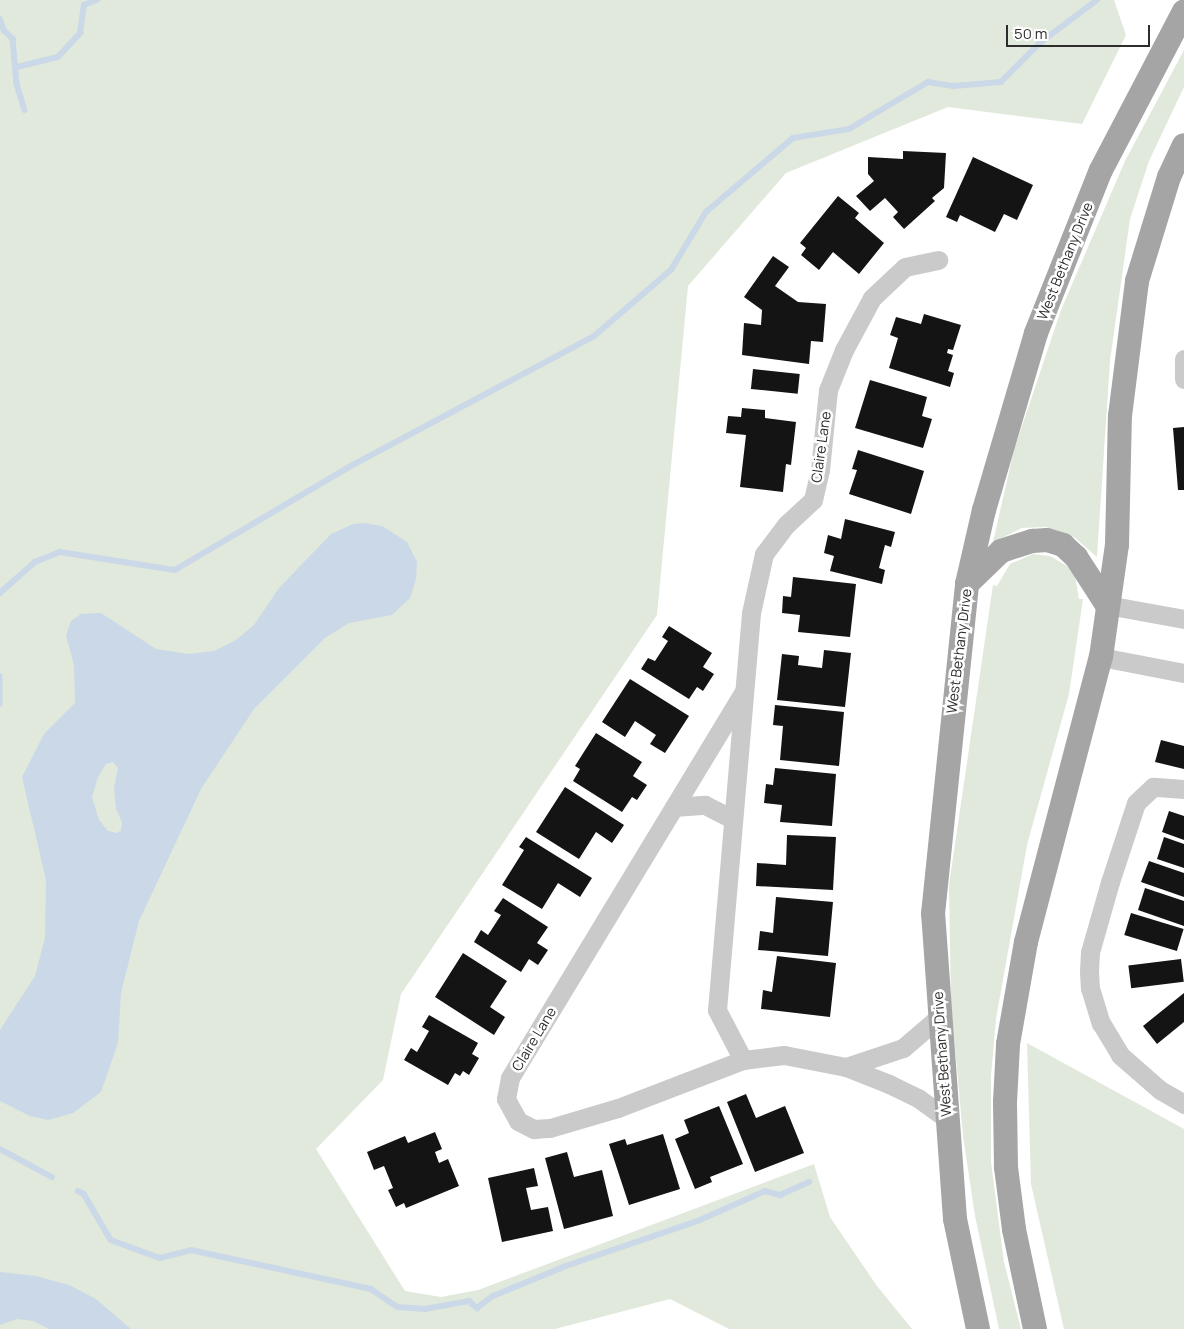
<!DOCTYPE html>
<style>
body{margin:0}
#map{position:relative;width:1184px;height:1329px;overflow:hidden;background:#fff;font-family:Manrope,sans-serif}
div>[style]{position:absolute}
[style*='--x']{left:calc(var(--x)*1px);top:calc(var(--y)*1px);width:calc(var(--w)*1px);rotate:calc(var(--a)*1deg)}
.green>*{inset:0;background:#e1e9dc}
.water>*{inset:0;background:#cad8e7}
.stream>*{height:5.5px;margin:-2.75px;padding:0 2.75px;transform-origin:2.75px;border-radius:2.75px;background:#cad8e7}
.building>*{inset:0;background:#141414;transform-origin:0 0}
.minor>*{height:19px;margin:-9.5px;padding:0 9.5px;transform-origin:9.5px;border-radius:9.5px;background:#cacaca}
.major>*{height:24px;margin:-12px;padding:0 12px;transform-origin:12px;border-radius:12px;background:#a5a5a5}
span{translate:-50% -50%;white-space:nowrap;text-align:center;line-height:1.15;-webkit-text-stroke:5px #fff;paint-order:stroke}
.street-label{font-size:14px;color:#2d2d2d}
.scale{position:absolute;left:1006px;top:25px;width:144px;height:22px;box-sizing:border-box;border:2px solid #2d2d2d;border-top:0;padding-left:6px;font-size:15px;line-height:18px;white-space:nowrap;color:#2d2d2d;-webkit-text-stroke:4px #fff;paint-order:stroke}
</style>
<div id="map">
<div class="green">
<div style="clip-path:polygon(0 0,1114px 0,1126px 35px,1082px 124px,948px 107px,786px 173px,688px 286px,657px 615px,401px 994px,383px 1080px,316px 1149px,405px 1291px,441px 1297px,478px 1290px,814px 1164px,830px 1217px,877px 1286px,912px 1329px,729px 1329px,670px 1299px,555px 1329px,0 1329px)"></div>
<div style="clip-path:polygon(1184px 50px,1184px 87px,1149px 161px,1130px 219px,1110px 361px,1097px 557px,1074px 537px,1046px 527px,1022px 528px,993px 542px,1014px 450px,1061px 310px,1125px 161px)"></div>
<div style="clip-path:polygon(1033px 554px,1050px 556px,1067px 566px,1075px 576px,1079px 599px,1083px 599px,1069px 694px,1027px 845px,996px 1019px,991px 1076px,991px 1162px,1004px 1262px,1021px 1329px,999px 1329px,975px 1216px,963px 1136px,951px 1002px,949px 885px,993px 585px,997px 586px,1010px 564px)"></div>
<div style="clip-path:polygon(1027px 1043px,1184px 1129px,1184px 1329px,1064px 1329px,1031px 1184px)"></div>
</div>
<div class="water">
<div style="clip-path:polygon(evenodd,364px 523px,382px 526px,407px 542px,417px 562px,416px 579px,410px 598px,392px 615px,349px 623px,325px 638px,254px 709px,201px 789px,139px 921px,121px 993px,118px 1043px,101px 1092px,73px 1113px,48px 1120px,30px 1116px,0 1101px,0 1030px,35px 976px,45px 938px,46px 880px,22px 777px,44px 734px,75px 703px,74px 665px,66px 635px,71px 621px,81px 614px,101px 613px,156px 649px,189px 654px,214px 651px,236px 640px,254px 625px,279px 588px,331px 534px,353px 524px,364px 523px,113px 762px,118px 768px,114px 788px,116px 809px,122px 822px,121px 830px,117px 833px,108px 831px,99px 820px,92px 797px,98px 777px,106px 764px,113px 762px)"></div>
<div style="clip-path:polygon(0 1272px,36px 1276px,69px 1285px,96px 1299px,131px 1329px,49px 1329px,33px 1321px,17px 1319px,0 1325px)"></div>
</div>
<div class="stream">
<div style="--x:0;--y:19;--w:12;--a:70"></div>
<div style="--x:4;--y:30;--w:13;--a:45"></div>
<div style="--x:13;--y:39;--w:45;--a:84.9"></div>
<div style="--x:17;--y:84;--w:27;--a:73"></div>
<div style="--x:17;--y:67;--w:42;--a:-13.7"></div>
<div style="--x:58;--y:57;--w:33;--a:-47"></div>
<div style="--x:80;--y:33;--w:28;--a:-82"></div>
<div style="--x:84;--y:5;--w:14;--a:-21"></div>
<div style="--x:0;--y:593;--w:47;--a:-41.5"></div>
<div style="--x:35;--y:562;--w:27;--a:-22"></div>
<div style="--x:60;--y:552;--w:116;--a:8.9"></div>
<div style="--x:175;--y:570;--w:204;--a:-30.6"></div>
<div style="--x:351;--y:466;--w:274;--a:-28.1"></div>
<div style="--x:593;--y:337;--w:103;--a:-40.7"></div>
<div style="--x:671;--y:270;--w:68;--a:-58.9"></div>
<div style="--x:706;--y:212;--w:114;--a:-40.4"></div>
<div style="--x:793;--y:138;--w:57;--a:-9.1"></div>
<div style="--x:849;--y:129;--w:92;--a:-30.7"></div>
<div style="--x:928;--y:82;--w:26;--a:9"></div>
<div style="--x:954;--y:86;--w:47;--a:-4.9"></div>
<div style="--x:1001;--y:82;--w:55;--a:-45"></div>
<div style="--x:1040;--y:43;--w:71;--a:-37"></div>
<div style="--x:0;--y:676;--w:28;--a:90"></div>
<div style="--x:0;--y:1149;--w:59;--a:28.3"></div>
<div style="--x:78;--y:1191;--w:7;--a:27"></div>
<div style="--x:84;--y:1194;--w:53;--a:59.6"></div>
<div style="--x:111;--y:1240;--w:52;--a:20.2"></div>
<div style="--x:160;--y:1258;--w:32;--a:-14"></div>
<div style="--x:191;--y:1250;--w:184;--a:12.2"></div>
<div style="--x:371;--y:1289;--w:32;--a:34"></div>
<div style="--x:398;--y:1307;--w:27;--a:4"></div>
<div style="--x:425;--y:1309;--w:45;--a:-10.3"></div>
<div style="--x:469;--y:1301;--w:11;--a:41"></div>
<div style="--x:477;--y:1308;--w:20;--a:-37"></div>
<div style="--x:493;--y:1296;--w:79;--a:-22.3"></div>
<div style="--x:566;--y:1266;--w:142;--a:-18.9"></div>
<div style="--x:700;--y:1220;--w:71;--a:-24"></div>
<div style="--x:765;--y:1191;--w:16;--a:15"></div>
<div style="--x:780;--y:1195;--w:32;--a:-24"></div>
</div>
<div class="building">
<div style="clip-path:polygon(903px 151px,946px 153px,944px 188px,932px 198px,935px 201px,904px 229px,893px 217px,898px 212px,885px 198px,870px 211px,856px 196px,874px 181px,868px 174px,868px 157px,903px 159px)"></div>
<div style="clip-path:polygon(973px 157px,1033px 185px,1017px 220px,1004px 214px,995px 232px,960px 215px,957px 222px,946px 217px)"></div>
<div style="clip-path:polygon(838px 196px,859px 213px,855px 218px,884px 243px,859px 274px,833px 252px,819px 270px,801px 255px,806px 248px,800px 243px)"></div>
<div style="clip-path:polygon(773px 256px,789px 267px,775px 286px,798px 302px,826px 304px,823px 342px,811px 341px,809px 364px,742px 355px,744px 323px,761px 325px,762px 310px,744px 297px)"></div>
<div style="clip-path:polygon(924px 314px,961px 325px,953px 350px,948px 349px,947px 353px,953px 355px,948px 371px,954px 373px,950px 387px,889px 368px,898px 338px,890px 335px,896px 317px,921px 324px)"></div>
<div style="left:753px;top:369px;width:47px;height:20px;rotate:6deg"></div>
<div style="clip-path:polygon(870px 380px,927px 397px,922px 416px,932px 419px,923px 448px,855px 428px)"></div>
<div style="clip-path:polygon(742px 408px,765px 410px,765px 418px,796px 422px,791px 465px,786px 464px,783px 492px,740px 487px,746px 435px,726px 433px,728px 416px,741px 417px)"></div>
<div style="clip-path:polygon(1184px 427px,1184px 490px,1178px 490px,1173px 428px)"></div>
<div style="clip-path:polygon(858px 450px,924px 471px,911px 514px,849px 494px,857px 470px,852px 469px)"></div>
<div style="clip-path:polygon(845px 519px,895px 532px,891px 547px,885px 545px,879px 568px,885px 570px,882px 584px,830px 571px,834px 556px,824px 553px,828px 535px,841px 539px)"></div>
<div style="clip-path:polygon(793px 577px,856px 584px,850px 637px,798px 632px,800px 615px,782px 613px,783px 596px,791px 597px)"></div>
<div style="clip-path:polygon(669px 626px,712px 653px,703px 667px,714px 674px,703px 691px,697px 687px,689px 699px,641px 669px,648px 658px,655px 661px,668px 641px,662px 637px)"></div>
<div style="clip-path:polygon(824px 650px,851px 653px,845px 707px,777px 700px,782px 654px,799px 656px,798px 665px,822px 668px)"></div>
<div style="clip-path:polygon(630px 679px,689px 716px,665px 753px,650px 744px,656px 735px,635px 721px,625px 737px,602px 722px)"></div>
<div style="clip-path:polygon(775px 705px,844px 712px,839px 766px,780px 760px,783px 726px,773px 725px)"></div>
<div style="clip-path:polygon(596px 733px,642px 762px,633px 776px,647px 785px,637px 800px,632px 797px,622px 812px,573px 781px,580px 769px,575px 766px)"></div>
<div style="clip-path:polygon(1161px 740px,1184px 746px,1184px 769px,1155px 762px)"></div>
<div style="clip-path:polygon(775px 768px,836px 774px,832px 826px,780px 822px,782px 805px,764px 803px,766px 784px,773px 785px)"></div>
<div style="clip-path:polygon(565px 787px,624px 825px,612px 843px,596px 832px,579px 859px,536px 832px)"></div>
<div style="clip-path:polygon(1169px 811px,1184px 816px,1184px 840px,1162px 832px)"></div>
<div style="clip-path:polygon(787px 835px,836px 837px,833px 890px,756px 886px,757px 863px,786px 865px)"></div>
<div style="clip-path:polygon(526px 837px,592px 878px,580px 897px,558px 883px,542px 909px,502px 885px,524px 850px,519px 847px)"></div>
<div style="clip-path:polygon(1164px 837px,1184px 844px,1184px 868px,1157px 859px)"></div>
<div style="clip-path:polygon(1149px 861px,1184px 873px,1184px 897px,1141px 882px)"></div>
<div style="clip-path:polygon(1145px 888px,1184px 901px,1184px 926px,1138px 910px)"></div>
<div style="clip-path:polygon(776px 897px,833px 902px,828px 956px,758px 950px,760px 931px,773px 933px)"></div>
<div style="clip-path:polygon(503px 898px,548px 927px,537px 943px,548px 950px,538px 965px,529px 959px,521px 972px,474px 942px,481px 930px,488px 935px,501px 915px,494px 911px)"></div>
<div style="left:1131px;top:913px;width:55px;height:23px;rotate:17deg"></div>
<div style="clip-path:polygon(463px 953px,507px 981px,490px 1007px,505px 1017px,494px 1035px,435px 997px)"></div>
<div style="clip-path:polygon(777px 956px,836px 963px,830px 1017px,761px 1009px,763px 990px,772px 992px)"></div>
<div style="left:1181px;top:959px;width:23px;height:53px;rotate:83deg"></div>
<div style="clip-path:polygon(1184px 993px,1184px 1022px,1157px 1044px,1143px 1026px)"></div>
<div style="clip-path:polygon(429px 1015px,478px 1043px,472px 1054px,479px 1058px,469px 1075px,463px 1071px,460px 1076px,455px 1073px,448px 1085px,404px 1060px,411px 1048px,417px 1052px,429px 1031px,422px 1027px)"></div>
<div style="clip-path:polygon(746px 1094px,756px 1118px,785px 1106px,804px 1153px,755px 1172px,727px 1102px)"></div>
<div style="clip-path:polygon(719px 1106px,743px 1164px,710px 1177px,712px 1182px,695px 1189px,675px 1139px,689px 1133px,684px 1120px)"></div>
<div style="clip-path:polygon(435px 1132px,442px 1149px,435px 1152px,439px 1163px,448px 1159px,459px 1186px,406px 1208px,404px 1203px,396px 1207px,388px 1190px,393px 1188px,384px 1166px,374px 1170px,367px 1152px,405px 1136px,408px 1143px)"></div>
<div style="clip-path:polygon(663px 1134px,680px 1189px,629px 1205px,609px 1144px,625px 1139px,627px 1145px)"></div>
<div style="clip-path:polygon(567px 1152px,574px 1177px,602px 1170px,613px 1216px,564px 1229px,545px 1158px)"></div>
<div style="clip-path:polygon(534px 1168px,538px 1186px,526px 1188px,531px 1210px,548px 1207px,553px 1231px,502px 1242px,488px 1178px)"></div>
</div>
<div class="minor">
<div style="--x:1184;--y:359;--w:20;--a:90"></div>
<div style="--x:1107;--y:605;--w:78;--a:10.3"></div>
<div style="--x:1101;--y:657;--w:85;--a:10.9"></div>
<div style="--x:743;--y:693;--w:450;--a:121.2"></div>
<div style="--x:510;--y:1078;--w:21;--a:101"></div>
<div style="--x:506;--y:1099;--w:25;--a:61"></div>
<div style="--x:518;--y:1121;--w:18;--a:27"></div>
<div style="--x:534;--y:1129;--w:16;--a:-4"></div>
<div style="--x:550;--y:1128;--w:71;--a:-16.4"></div>
<div style="--x:618;--y:1108;--w:134;--a:-21"></div>
<div style="--x:743;--y:1060;--w:41;--a:-7"></div>
<div style="--x:784;--y:1055;--w:63;--a:11"></div>
<div style="--x:846;--y:1067;--w:46;--a:21.6"></div>
<div style="--x:889;--y:1084;--w:32;--a:26"></div>
<div style="--x:918;--y:1098;--w:36;--a:36"></div>
<div style="--x:1184;--y:789;--w:31;--a:-176"></div>
<div style="--x:1153;--y:787;--w:23;--a:137"></div>
<div style="--x:1136;--y:803;--w:83;--a:108.2"></div>
<div style="--x:1110;--y:882;--w:73;--a:105.9"></div>
<div style="--x:1090;--y:952;--w:19;--a:93"></div>
<div style="--x:1089;--y:971;--w:17;--a:87"></div>
<div style="--x:1090;--y:988;--w:37;--a:73"></div>
<div style="--x:1101;--y:1023;--w:37;--a:59"></div>
<div style="--x:1120;--y:1055;--w:53;--a:41.2"></div>
<div style="--x:1160;--y:1090;--w:28;--a:30"></div>
<div style="--x:674;--y:807;--w:31;--a:-4"></div>
<div style="--x:705;--y:805;--w:31;--a:27"></div>
<div style="--x:743;--y:1060;--w:56;--a:-117.5"></div>
<div style="--x:717;--y:1010;--w:398;--a:-85.1"></div>
<div style="--x:751;--y:613;--w:60;--a:-77.6"></div>
<div style="--x:764;--y:554;--w:38;--a:-53"></div>
<div style="--x:787;--y:524;--w:35;--a:-43"></div>
<div style="--x:813;--y:500;--w:31;--a:-77"></div>
<div style="--x:820;--y:470;--w:80;--a:-84.3"></div>
<div style="--x:828;--y:390;--w:43;--a:-68.2"></div>
<div style="--x:844;--y:350;--w:59;--a:-61.7"></div>
<div style="--x:872;--y:298;--w:45;--a:-43.2"></div>
<div style="--x:905;--y:267;--w:34;--a:-12"></div>
<div style="--x:846;--y:1067;--w:60;--a:-18.4"></div>
<div style="--x:903;--y:1048;--w:48;--a:-40.7"></div>
</div>
<div class="major">
<div style="--x:967;--y:584;--w:47;--a:-44.1"></div>
<div style="--x:1001;--y:551;--w:33;--a:-18"></div>
<div style="--x:1032;--y:541;--w:15;--a:-4"></div>
<div style="--x:1047;--y:540;--w:17;--a:17"></div>
<div style="--x:1063;--y:545;--w:18;--a:43"></div>
<div style="--x:1076;--y:557;--w:57;--a:57.1"></div>
<div style="--x:978;--y:1329;--w:112;--a:-101.8"></div>
<div style="--x:955;--y:1219;--w:306;--a:-94.1"></div>
<div style="--x:933;--y:914;--w:332;--a:-84.1"></div>
<div style="--x:967;--y:584;--w:76;--a:-77.1"></div>
<div style="--x:984;--y:510;--w:184;--a:-73.6"></div>
<div style="--x:1036;--y:333;--w:175;--a:-68.3"></div>
<div style="--x:1101;--y:170;--w:179;--a:-62.4"></div>
<div style="--x:1035;--y:1329;--w:102;--a:-101.9"></div>
<div style="--x:1014;--y:1229;--w:63;--a:-97.4"></div>
<div style="--x:1006;--y:1167;--w:65;--a:-90.9"></div>
<div style="--x:1005;--y:1102;--w:58;--a:-87"></div>
<div style="--x:1008;--y:1044;--w:104;--a:-80"></div>
<div style="--x:1026;--y:942;--w:295;--a:-75.3"></div>
<div style="--x:1101;--y:657;--w:113;--a:-81.9"></div>
<div style="--x:1117;--y:545;--w:129;--a:-88.7"></div>
<div style="--x:1120;--y:416;--w:136;--a:-82.8"></div>
<div style="--x:1137;--y:281;--w:109;--a:-72.9"></div>
<div style="--x:1169;--y:177;--w:35;--a:-65"></div>
</div>
<div class="street-label">
<span style="left:1065px;top:261px;rotate:-68deg">West Bethany Drive</span>
<span style="left:821px;top:447px;rotate:-82deg">Claire Lane</span>
<span style="left:959px;top:651px;rotate:-83deg">West Bethany Drive</span>
<span style="left:534px;top:1039px;rotate:-59deg">Claire Lane</span>
<span style="left:942px;top:1054px;rotate:-94deg">West Bethany Drive</span>
</div>
<div class="scale">50 m</div>
</div>
